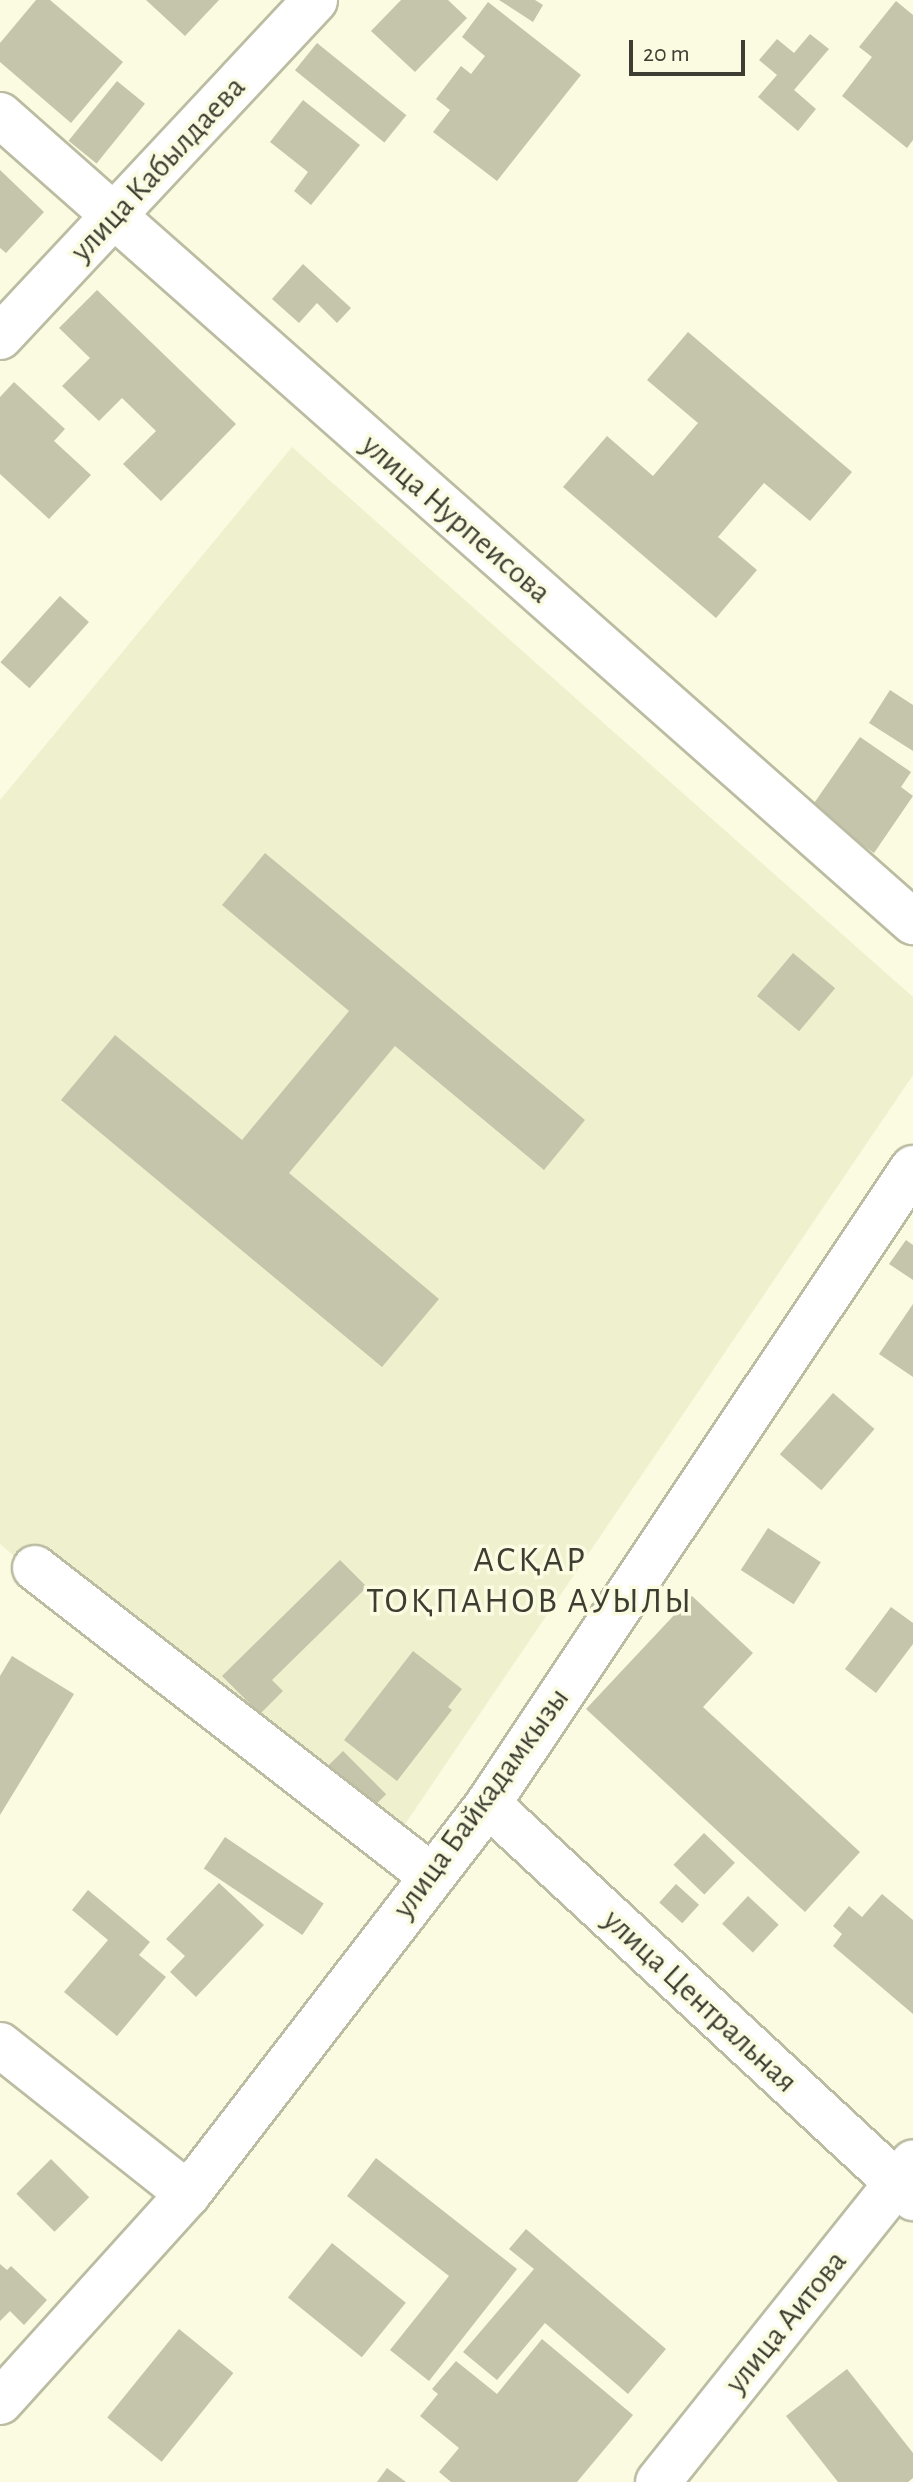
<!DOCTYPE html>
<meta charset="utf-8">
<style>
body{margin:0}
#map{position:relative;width:913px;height:2482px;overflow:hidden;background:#fafbe0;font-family:"Alegreya Sans",sans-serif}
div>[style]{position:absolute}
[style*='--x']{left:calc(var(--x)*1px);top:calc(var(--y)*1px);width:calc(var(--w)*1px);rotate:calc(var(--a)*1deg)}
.built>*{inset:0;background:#eff0ce}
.building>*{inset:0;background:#c4c5ab;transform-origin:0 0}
.roads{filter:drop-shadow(2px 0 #bcbca3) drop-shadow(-2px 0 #bcbca3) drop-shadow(0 2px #bcbca3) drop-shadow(0 -2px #bcbca3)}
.minor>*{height:44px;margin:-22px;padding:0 22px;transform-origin:22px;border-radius:22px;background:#fff}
span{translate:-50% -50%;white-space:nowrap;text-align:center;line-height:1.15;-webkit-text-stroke:7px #fafbe0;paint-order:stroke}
.street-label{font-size:32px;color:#3d3d32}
.quarter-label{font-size:36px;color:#3d3d32;letter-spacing:2px}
.scale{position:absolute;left:629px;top:40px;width:116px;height:36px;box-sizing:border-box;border:4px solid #3d3d32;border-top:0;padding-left:10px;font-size:24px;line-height:28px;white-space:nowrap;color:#3d3d32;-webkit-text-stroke:6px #fafbe0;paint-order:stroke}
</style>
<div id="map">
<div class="built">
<div style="clip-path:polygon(292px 447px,913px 997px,913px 1075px,378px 1864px,0 1544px,0 800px)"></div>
</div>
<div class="building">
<div style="clip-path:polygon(36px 0,50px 0,123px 62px,71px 123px,0 62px,0 43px)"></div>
<div style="clip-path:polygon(146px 0,219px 0,185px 36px)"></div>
<div style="clip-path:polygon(401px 0,448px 0,467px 18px,415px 72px,371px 31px)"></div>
<div style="clip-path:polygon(499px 0,535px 0,543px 5px,533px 22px)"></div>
<div style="clip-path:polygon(896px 1px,913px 15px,913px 140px,907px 148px,842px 96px,872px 57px,859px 47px)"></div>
<div style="clip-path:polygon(488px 2px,581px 75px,497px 181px,433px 132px,450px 110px,436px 99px,461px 66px,471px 74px,485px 56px,462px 37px)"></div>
<div style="clip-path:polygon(810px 34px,829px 49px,794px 90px,816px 109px,798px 131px,758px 97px,777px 75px,759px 60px,777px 39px,794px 53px)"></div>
<div style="left:317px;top:43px;width:115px;height:35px;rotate:39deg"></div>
<div style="left:117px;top:81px;width:36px;height:77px;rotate:39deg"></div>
<div style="clip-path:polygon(303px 100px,360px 145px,311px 205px,294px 191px,308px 172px,270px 142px)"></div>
<div style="clip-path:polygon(0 170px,44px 212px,6px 253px,0 248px)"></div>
<div style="clip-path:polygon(303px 264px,351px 308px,337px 323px,317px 303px,299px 323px,272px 299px)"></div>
<div style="clip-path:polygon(97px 290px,236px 424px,161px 501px,123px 464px,156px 431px,122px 398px,99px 421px,62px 386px,90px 358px,59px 328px)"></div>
<div style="clip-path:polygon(688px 332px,852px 472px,810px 521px,764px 483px,718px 537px,757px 570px,716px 618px,563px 487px,607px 436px,653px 476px,698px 423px,647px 380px)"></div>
<div style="clip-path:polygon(14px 382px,65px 429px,54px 441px,91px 475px,49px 519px,0 474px,0 397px)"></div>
<div style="left:60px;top:596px;width:39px;height:89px;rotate:42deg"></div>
<div style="clip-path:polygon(890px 690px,913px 705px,913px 751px,869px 723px)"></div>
<div style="clip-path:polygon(860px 737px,911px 772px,901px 787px,913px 796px,874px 853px,810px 809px)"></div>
<div style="clip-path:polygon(265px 853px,585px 1120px,544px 1170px,395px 1046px,289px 1173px,439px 1299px,382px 1367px,61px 1100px,115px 1035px,242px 1140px,349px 1011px,222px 905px)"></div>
<div style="left:793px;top:953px;width:55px;height:56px;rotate:40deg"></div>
<div style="clip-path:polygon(906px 1240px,913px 1245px,913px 1280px,889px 1264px)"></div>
<div style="clip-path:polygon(913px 1304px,913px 1377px,879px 1354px)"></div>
<div style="left:833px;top:1393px;width:55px;height:81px;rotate:41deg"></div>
<div style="left:768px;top:1528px;width:63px;height:50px;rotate:33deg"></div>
<div style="clip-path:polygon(340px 1560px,367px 1587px,272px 1680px,283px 1691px,260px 1714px,222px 1676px)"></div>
<div style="clip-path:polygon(692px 1596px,753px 1653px,703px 1707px,860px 1852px,805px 1912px,586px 1709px)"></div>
<div style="clip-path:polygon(891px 1607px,913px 1623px,913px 1644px,876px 1693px,845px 1669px)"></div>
<div style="clip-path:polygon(413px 1651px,462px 1689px,448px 1707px,452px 1710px,397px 1781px,344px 1740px)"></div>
<div style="clip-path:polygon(12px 1656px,74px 1694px,0 1815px,0 1676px)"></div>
<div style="left:343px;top:1751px;width:61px;height:27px;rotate:45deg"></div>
<div style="left:704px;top:1833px;width:43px;height:44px;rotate:44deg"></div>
<div style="left:225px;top:1837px;width:119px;height:38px;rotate:34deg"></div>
<div style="clip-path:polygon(219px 1883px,264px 1925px,196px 1997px,170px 1972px,185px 1956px,166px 1939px)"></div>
<div style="left:676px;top:1884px;width:31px;height:25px;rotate:42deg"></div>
<div style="clip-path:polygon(88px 1890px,150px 1942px,139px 1955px,166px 1977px,117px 2036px,64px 1992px,108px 1940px,72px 1910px)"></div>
<div style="clip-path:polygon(882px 1894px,913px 1920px,913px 2014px,833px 1946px,842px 1934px,833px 1926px,849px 1906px,862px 1917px)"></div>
<div style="left:748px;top:1896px;width:42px;height:38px;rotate:43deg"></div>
<div style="clip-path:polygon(376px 2158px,517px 2269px,429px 2381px,390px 2350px,449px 2276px,347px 2196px)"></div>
<div style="left:51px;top:2159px;width:54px;height:49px;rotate:45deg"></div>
<div style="clip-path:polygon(526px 2229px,666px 2349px,628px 2394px,545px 2323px,497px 2380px,463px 2352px,534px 2269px,509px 2249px)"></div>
<div style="left:332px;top:2243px;width:95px;height:70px;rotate:39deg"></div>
<div style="clip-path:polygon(0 2264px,7px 2270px,11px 2266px,47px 2300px,24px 2325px,10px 2311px,0 2321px)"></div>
<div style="left:179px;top:2329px;width:70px;height:114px;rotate:39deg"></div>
<div style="clip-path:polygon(542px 2339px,633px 2415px,577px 2482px,451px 2482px,439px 2472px,459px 2448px,420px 2416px,438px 2394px,432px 2389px,456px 2361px,497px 2394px)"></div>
<div style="clip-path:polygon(847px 2369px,913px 2453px,913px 2478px,908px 2482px,838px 2482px,786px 2416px)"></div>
<div style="clip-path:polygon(387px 2468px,406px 2482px,377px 2482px)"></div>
</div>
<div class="roads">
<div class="minor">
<div style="--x:0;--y:115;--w:1219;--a:41.47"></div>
<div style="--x:0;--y:337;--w:461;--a:-46.9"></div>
<div style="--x:35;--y:1568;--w:500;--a:37.85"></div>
<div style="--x:488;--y:1804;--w:580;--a:42.83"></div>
<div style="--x:0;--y:2045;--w:240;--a:38.4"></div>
<div style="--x:0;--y:2402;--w:280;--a:-47.9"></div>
<div style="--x:188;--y:2194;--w:492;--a:-52.4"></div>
<div style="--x:488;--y:1804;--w:765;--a:-56.25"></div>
<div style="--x:658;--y:2482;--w:409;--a:-51.4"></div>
</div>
</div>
<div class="street-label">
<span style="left:158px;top:169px;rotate:-47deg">улица Кабылдаева</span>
<span style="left:456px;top:519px;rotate:41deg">улица Нурпеисова</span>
<span style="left:481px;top:1803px;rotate:-54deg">улица Байкадамкызы</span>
<span style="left:700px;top:2001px;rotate:43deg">улица Центральная</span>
<span style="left:786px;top:2322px;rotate:-51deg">улица Аитова</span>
</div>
<div class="quarter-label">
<span style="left:530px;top:1581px">АСҚАР<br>ТОҚПАНОВ АУЫЛЫ</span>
</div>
<div class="scale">20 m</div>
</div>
